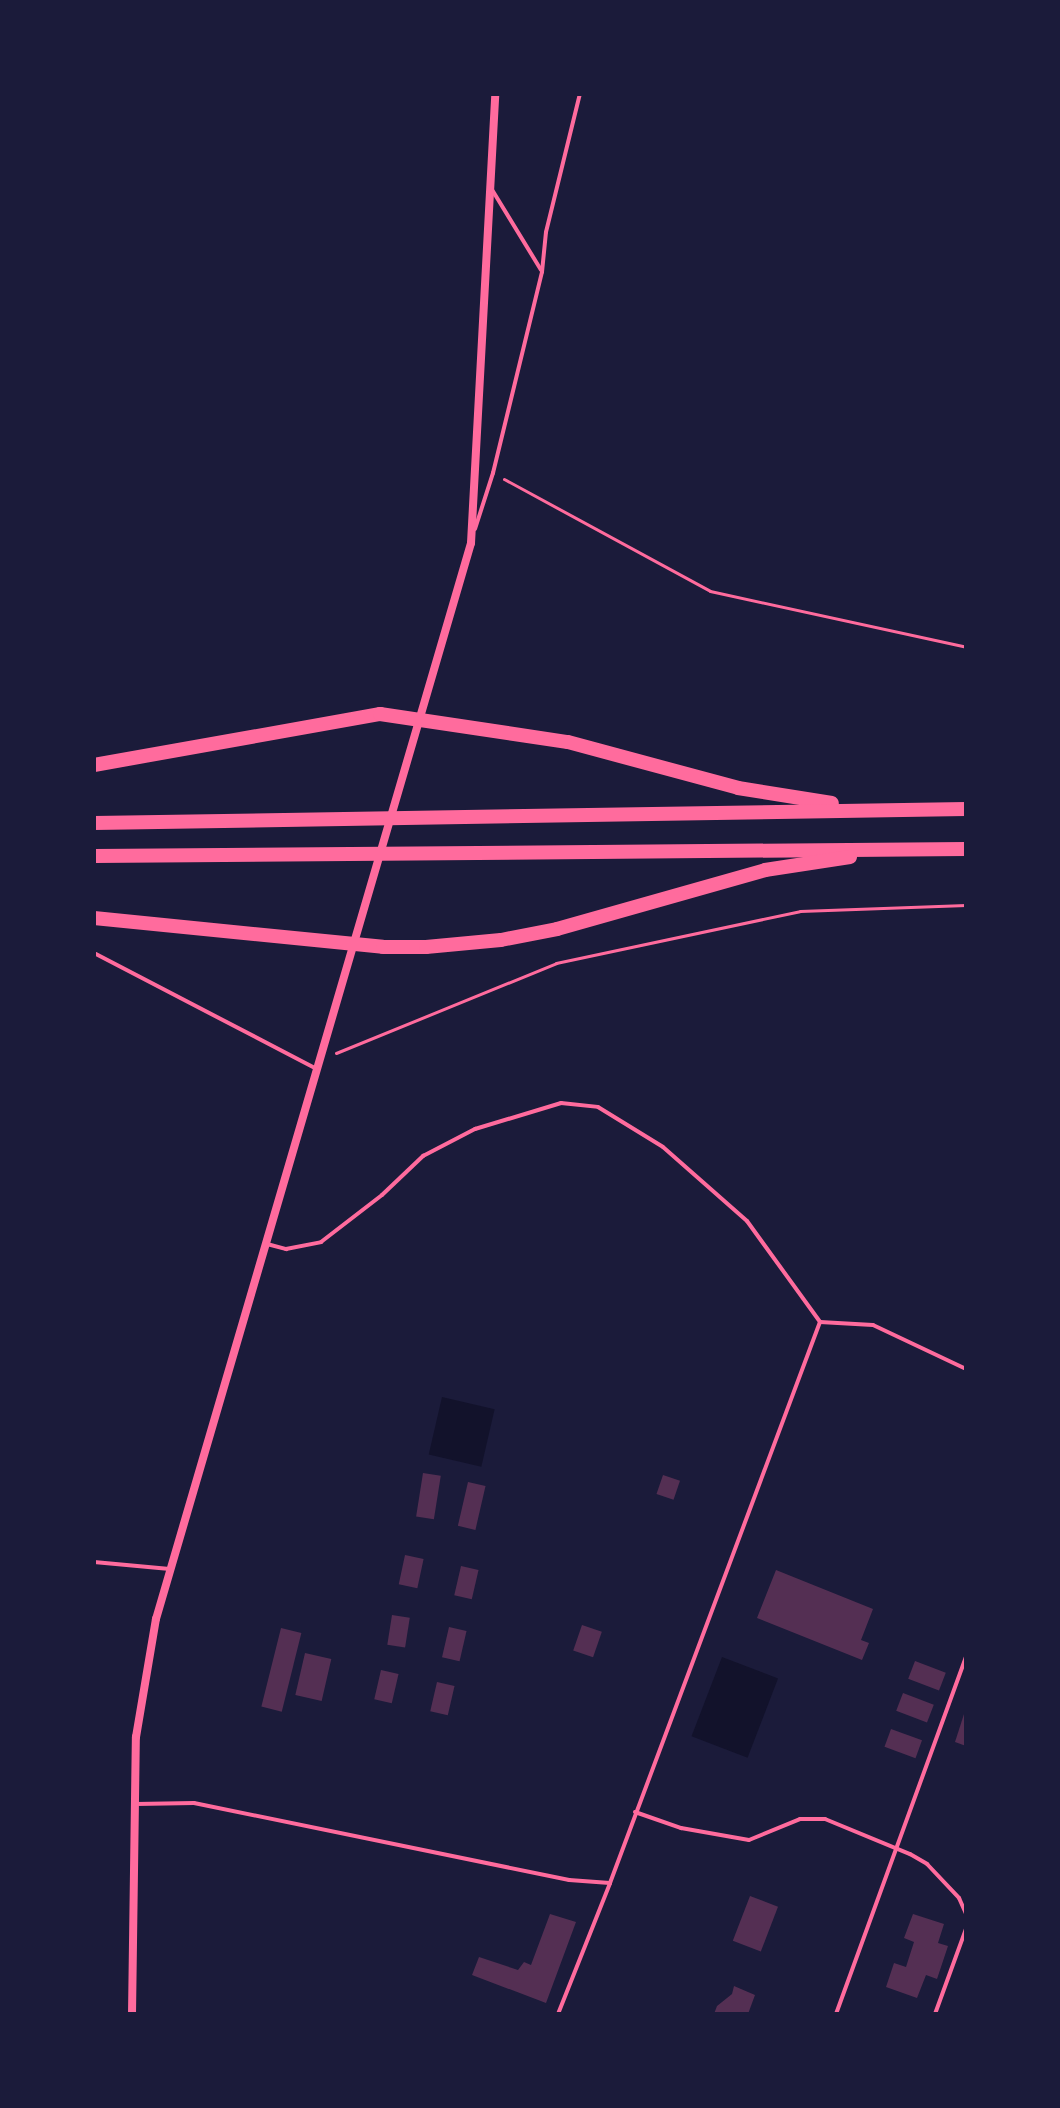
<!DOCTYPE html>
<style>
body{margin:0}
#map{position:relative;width:1060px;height:2108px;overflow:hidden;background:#1b1b3a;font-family:Ubuntu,sans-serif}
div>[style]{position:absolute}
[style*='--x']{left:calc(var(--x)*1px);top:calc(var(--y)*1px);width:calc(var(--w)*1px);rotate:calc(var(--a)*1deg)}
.water>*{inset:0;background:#12122b;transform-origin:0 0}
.building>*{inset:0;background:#542f53;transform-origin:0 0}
.path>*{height:3px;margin:-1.5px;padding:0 1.5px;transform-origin:1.5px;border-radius:1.5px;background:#ff6b9d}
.service>*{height:4px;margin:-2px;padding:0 2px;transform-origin:2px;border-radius:2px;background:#ff6b9d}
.minor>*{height:8px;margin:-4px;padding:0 4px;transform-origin:4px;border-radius:4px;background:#ff6b9d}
.trunk>*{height:14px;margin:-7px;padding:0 7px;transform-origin:7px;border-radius:7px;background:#ff6b9d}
span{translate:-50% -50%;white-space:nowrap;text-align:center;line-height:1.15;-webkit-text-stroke:7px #1b1b3a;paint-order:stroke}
.frame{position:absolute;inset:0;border:96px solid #1b1b3a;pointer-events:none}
</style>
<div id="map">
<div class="water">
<div style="left:442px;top:1397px;width:54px;height:59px;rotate:13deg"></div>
<div style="left:722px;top:1657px;width:60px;height:85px;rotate:21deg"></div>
</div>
<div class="building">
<div style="left:423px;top:1473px;width:18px;height:44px;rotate:9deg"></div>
<div style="left:663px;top:1475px;width:18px;height:20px;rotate:19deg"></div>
<div style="left:468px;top:1482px;width:18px;height:45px;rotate:13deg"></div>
<div style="left:405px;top:1555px;width:19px;height:30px;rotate:12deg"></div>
<div style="left:461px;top:1566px;width:18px;height:30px;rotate:13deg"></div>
<div style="clip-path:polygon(776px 1570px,873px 1609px,861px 1640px,869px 1643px,862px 1660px,757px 1618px)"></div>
<div style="left:392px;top:1615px;width:18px;height:30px;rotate:9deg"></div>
<div style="left:582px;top:1625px;width:21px;height:27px;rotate:19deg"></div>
<div style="left:449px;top:1627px;width:18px;height:31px;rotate:13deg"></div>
<div style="left:281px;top:1628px;width:21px;height:81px;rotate:14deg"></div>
<div style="left:305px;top:1653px;width:27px;height:43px;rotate:13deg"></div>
<div style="left:915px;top:1661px;width:33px;height:19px;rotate:21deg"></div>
<div style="left:381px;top:1670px;width:18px;height:30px;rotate:13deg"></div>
<div style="left:437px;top:1682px;width:18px;height:30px;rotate:13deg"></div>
<div style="left:903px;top:1693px;width:33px;height:19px;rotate:21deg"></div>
<div style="clip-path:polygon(965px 1711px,966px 1711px,966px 1746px,955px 1742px)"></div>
<div style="left:891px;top:1729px;width:33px;height:19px;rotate:20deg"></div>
<div style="left:750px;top:1896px;width:30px;height:48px;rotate:21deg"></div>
<div style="clip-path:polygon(550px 1914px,576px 1922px,546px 2003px,472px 1975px,479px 1957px,518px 1970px,524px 1962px,531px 1965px)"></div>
<div style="clip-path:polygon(913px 1914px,944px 1924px,938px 1943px,948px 1946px,937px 1979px,926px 1975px,917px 1998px,886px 1987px,894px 1963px,906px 1967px,914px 1942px,904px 1938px)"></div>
<div style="clip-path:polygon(734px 1986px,755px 1995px,748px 2014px,714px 2014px,717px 2006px,732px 1994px)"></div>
</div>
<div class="path">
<div style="--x:504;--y:479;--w:234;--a:28.5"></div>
<div style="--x:710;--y:591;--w:262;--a:12.3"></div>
<div style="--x:336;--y:1053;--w:238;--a:-22.2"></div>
<div style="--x:556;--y:963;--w:249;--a:-12"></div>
<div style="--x:800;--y:911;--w:166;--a:-2.1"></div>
</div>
<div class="service">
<div style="--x:491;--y:188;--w:96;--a:58.6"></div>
<div style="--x:475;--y:529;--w:59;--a:-72.2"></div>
<div style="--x:493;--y:473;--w:207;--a:-76.3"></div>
<div style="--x:542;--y:272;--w:40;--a:-84.3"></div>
<div style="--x:546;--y:232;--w:142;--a:-76.2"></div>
<div style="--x:94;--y:953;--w:249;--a:27.5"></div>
<div style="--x:267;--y:1244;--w:20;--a:15"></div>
<div style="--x:286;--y:1249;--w:36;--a:-11"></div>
<div style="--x:321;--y:1242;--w:77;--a:-37.6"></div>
<div style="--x:382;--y:1195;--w:57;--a:-43.6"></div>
<div style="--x:423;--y:1156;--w:59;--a:-27.4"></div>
<div style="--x:475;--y:1129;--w:90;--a:-16.8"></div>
<div style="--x:561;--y:1103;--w:37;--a:6"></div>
<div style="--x:598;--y:1107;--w:76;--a:31.6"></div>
<div style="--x:663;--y:1147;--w:112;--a:41.4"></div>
<div style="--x:747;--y:1221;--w:125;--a:54.1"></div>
<div style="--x:820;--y:1322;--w:53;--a:3.2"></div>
<div style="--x:873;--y:1325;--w:103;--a:25.3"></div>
<div style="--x:94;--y:1562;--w:76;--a:5.3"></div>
<div style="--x:136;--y:1804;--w:58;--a:-1"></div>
<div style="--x:194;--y:1803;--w:383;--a:11.6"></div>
<div style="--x:569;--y:1880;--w:41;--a:4.2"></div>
<div style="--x:610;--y:1883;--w:599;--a:-69.48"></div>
<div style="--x:635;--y:1812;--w:49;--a:19.2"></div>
<div style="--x:681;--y:1828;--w:69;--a:10"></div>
<div style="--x:749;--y:1840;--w:55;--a:-22.4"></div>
<div style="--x:800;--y:1819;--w:25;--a:0"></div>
<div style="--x:825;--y:1819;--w:92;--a:22.4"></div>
<div style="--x:910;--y:1854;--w:20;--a:30"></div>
<div style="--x:927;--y:1864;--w:47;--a:46.7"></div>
<div style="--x:959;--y:1898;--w:17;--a:66"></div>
<div style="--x:558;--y:2014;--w:141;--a:-68.3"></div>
<div style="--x:836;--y:2014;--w:381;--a:-70"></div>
<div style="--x:935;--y:2014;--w:90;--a:-70"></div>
</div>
<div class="minor">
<div style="--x:132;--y:2014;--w:277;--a:-89.2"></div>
<div style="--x:136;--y:1737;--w:120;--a:-80.4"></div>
<div style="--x:156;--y:1619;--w:1121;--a:-73.68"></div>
<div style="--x:471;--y:543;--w:450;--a:-86.9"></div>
</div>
<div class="trunk">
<div style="--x:94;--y:765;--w:291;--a:-10.1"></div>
<div style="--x:380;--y:714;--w:190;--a:8.5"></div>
<div style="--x:568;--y:742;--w:176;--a:15.1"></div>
<div style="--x:738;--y:788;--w:95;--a:9.1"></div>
<div style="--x:94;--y:823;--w:872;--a:-0.92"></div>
<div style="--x:94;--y:856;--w:872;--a:-0.46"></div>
<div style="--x:94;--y:918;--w:290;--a:5.7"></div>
<div style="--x:383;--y:947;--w:43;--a:0"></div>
<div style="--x:426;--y:947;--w:75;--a:-5.3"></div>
<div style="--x:501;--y:940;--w:57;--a:-11.1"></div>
<div style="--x:557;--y:929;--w:216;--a:-15.8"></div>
<div style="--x:765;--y:870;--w:86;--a:-8.7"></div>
</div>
<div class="frame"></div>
</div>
